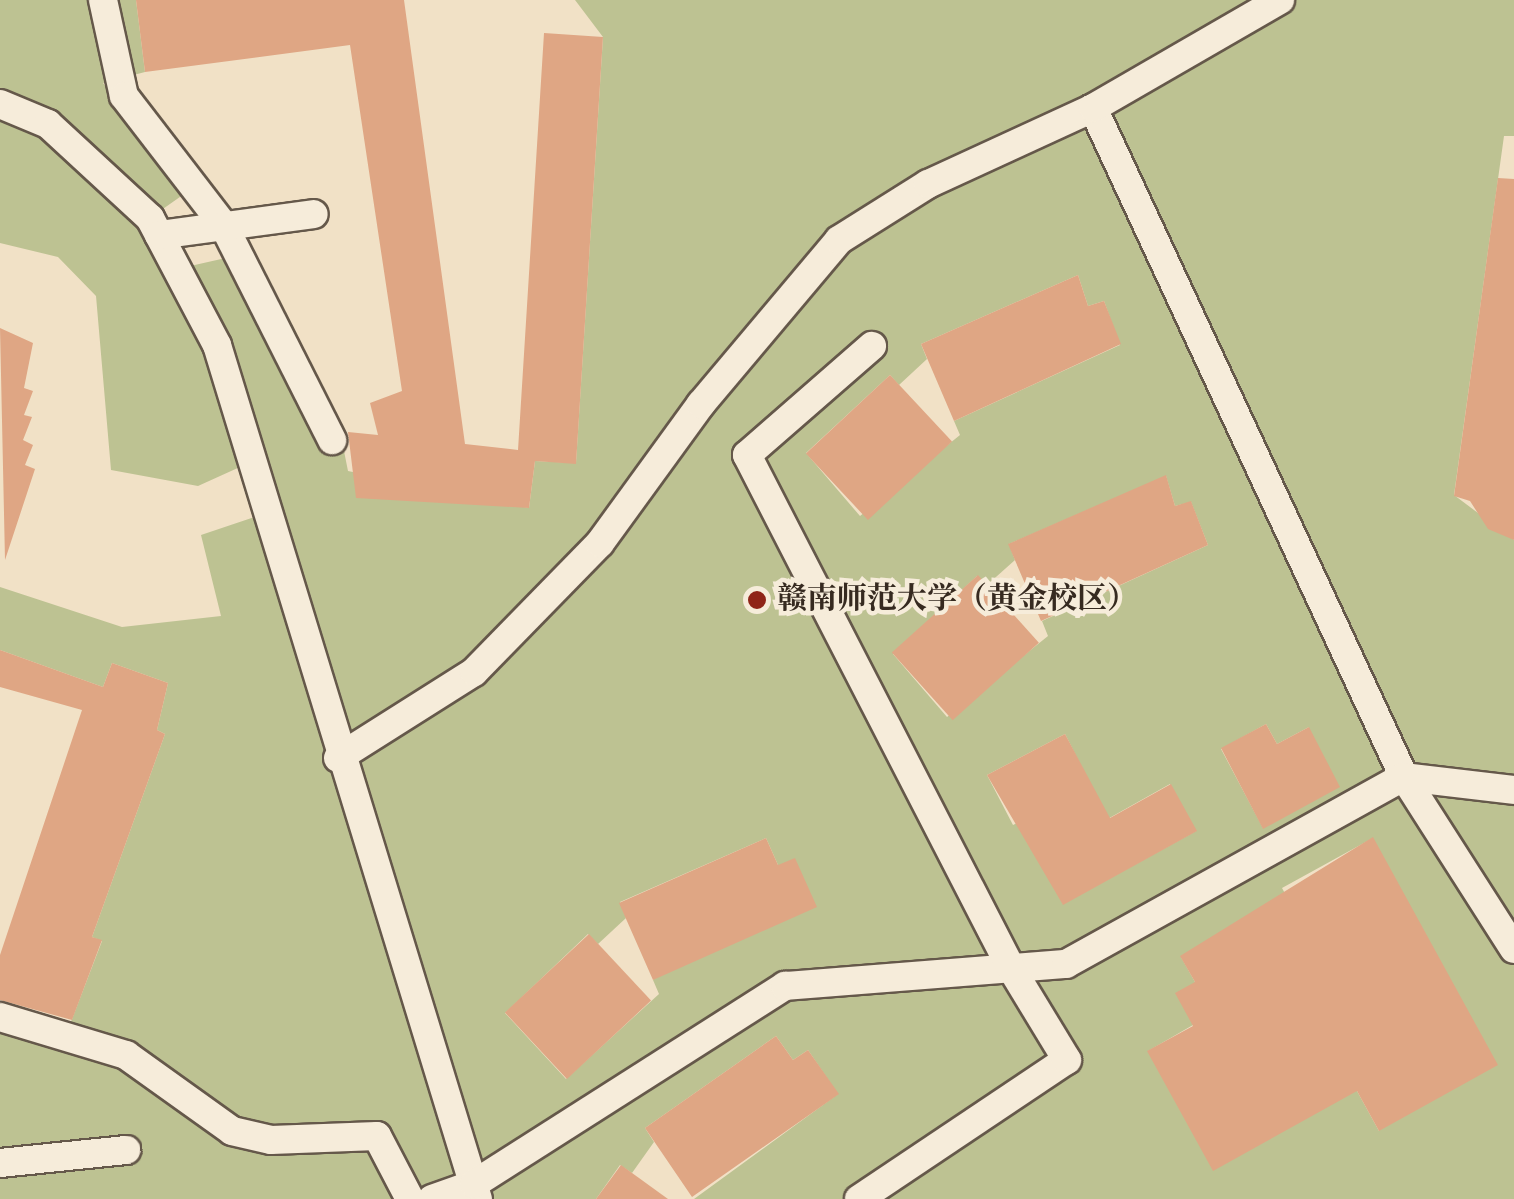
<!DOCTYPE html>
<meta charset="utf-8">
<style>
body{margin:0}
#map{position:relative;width:1514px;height:1199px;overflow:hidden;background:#f1e1c6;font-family:"IM FELL DW Pica","Noto Serif SC",serif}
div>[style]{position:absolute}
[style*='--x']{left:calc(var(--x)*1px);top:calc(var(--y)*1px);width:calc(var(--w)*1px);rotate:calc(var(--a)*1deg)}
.green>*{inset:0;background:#bdc292}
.building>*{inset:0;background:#dfa684;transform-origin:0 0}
.roads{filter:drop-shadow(2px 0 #65584a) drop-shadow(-2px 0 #65584a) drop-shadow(0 2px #65584a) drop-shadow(0 -2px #65584a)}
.minor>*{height:28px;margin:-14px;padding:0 14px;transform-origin:14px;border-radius:14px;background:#f6ecda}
.dots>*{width:28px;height:28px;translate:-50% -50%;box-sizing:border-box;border:5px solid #f6ecda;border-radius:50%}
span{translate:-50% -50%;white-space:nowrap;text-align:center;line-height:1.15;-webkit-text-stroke:9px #f6ecda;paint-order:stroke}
.poi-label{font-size:30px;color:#362a20;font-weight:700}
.left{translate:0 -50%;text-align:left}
</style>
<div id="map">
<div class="green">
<div style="clip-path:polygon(evenodd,0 0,136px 0,145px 72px,103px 83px,187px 192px,150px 218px,177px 269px,239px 255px,340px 431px,348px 471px,529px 508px,535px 461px,576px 463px,603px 37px,575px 0,1514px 0,1514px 136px,1504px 136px,1454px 495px,1514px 540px,1514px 1199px,694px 1199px,838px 1094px,808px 1050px,793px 1060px,776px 1036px,645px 1128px,654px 1142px,632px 1173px,620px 1165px,596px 1199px,0 1199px,0 1017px,69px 1027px,102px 941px,92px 937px,165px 734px,157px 730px,168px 683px,112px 663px,103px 687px,0 650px,0 587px,122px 627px,221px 616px,201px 535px,266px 513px,251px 462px,198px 486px,111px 470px,96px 296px,58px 257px,0 243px,0 0,1078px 275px,1088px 306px,1104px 301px,1120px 345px,954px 421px,960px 435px,860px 516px,806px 453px,890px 375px,899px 385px,927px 359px,921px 344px,1078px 275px,0 0,1166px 476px,1175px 506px,1191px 502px,1208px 545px,1042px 621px,1048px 636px,947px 717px,893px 654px,977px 576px,987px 585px,1015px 560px,1009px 544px,1166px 476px,0 0,1266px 724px,1277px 744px,1309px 727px,1263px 828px,1221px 749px,1266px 724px,0 0,1065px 734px,1091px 785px,1013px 825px,987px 775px,1065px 734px,0 0,1170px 784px,1196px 831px,1063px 904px,1038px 858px,1170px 784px,0 0,766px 838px,778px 865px,653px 980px,659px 994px,566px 1079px,505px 1013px,588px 934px,598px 944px,626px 918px,620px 902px,766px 838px,0 0,1373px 838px,1379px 1131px,1357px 1091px,1148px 1051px,1193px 1025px,1195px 982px,1181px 957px,1308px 936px,1282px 888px,1373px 838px)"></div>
</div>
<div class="building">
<div style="clip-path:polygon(136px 0,404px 0,465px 444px,518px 450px,544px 33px,603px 37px,576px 464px,535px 461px,529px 508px,356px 498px,348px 432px,378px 435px,370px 403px,402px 391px,350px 45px,145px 72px)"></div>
<div style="clip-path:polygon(1498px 178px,1514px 179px,1514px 540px,1488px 529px,1470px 501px,1454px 496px)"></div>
<div style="clip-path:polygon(1078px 275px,1088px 306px,1104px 301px,1121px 344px,954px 421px,921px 344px)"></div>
<div style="clip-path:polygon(0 328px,33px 343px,24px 388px,33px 391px,24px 415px,32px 417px,23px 440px,33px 445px,25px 465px,35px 469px,5px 560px)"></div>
<div style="left:890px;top:375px;width:91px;height:115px;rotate:47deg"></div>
<div style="clip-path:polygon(1166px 475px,1175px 506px,1191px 501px,1208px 545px,1041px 621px,1008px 544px)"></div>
<div style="left:978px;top:575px;width:91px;height:116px;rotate:48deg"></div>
<div style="clip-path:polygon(0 650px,103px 687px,112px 663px,168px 683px,157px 730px,165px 734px,92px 937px,102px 940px,72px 1020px,0 1000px,0 955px,82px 710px,0 687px)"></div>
<div style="clip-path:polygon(1266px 724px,1277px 744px,1309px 727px,1340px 787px,1263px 829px,1221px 748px)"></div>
<div style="clip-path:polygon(1065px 734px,1110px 818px,1171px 784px,1197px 831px,1063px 905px,987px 775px)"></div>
<div style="clip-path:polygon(1373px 837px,1498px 1065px,1379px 1131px,1357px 1091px,1213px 1171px,1147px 1051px,1193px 1026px,1175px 993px,1195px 982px,1180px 956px)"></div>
<div style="clip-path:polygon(766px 838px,778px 865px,795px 858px,817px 907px,653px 980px,619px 903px)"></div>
<div style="left:589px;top:934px;width:91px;height:115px;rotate:47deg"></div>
<div style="clip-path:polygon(776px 1036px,793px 1060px,808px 1050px,839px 1094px,692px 1197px,645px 1128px)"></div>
<div style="clip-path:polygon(621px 1165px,668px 1199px,596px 1199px)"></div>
</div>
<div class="roads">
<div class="minor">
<div style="--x:103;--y:0;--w:98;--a:77.7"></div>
<div style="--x:124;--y:96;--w:164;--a:52.4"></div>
<div style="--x:224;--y:226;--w:240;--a:63.2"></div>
<div style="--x:0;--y:104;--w:52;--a:22.6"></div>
<div style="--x:48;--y:124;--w:139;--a:42.7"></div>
<div style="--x:150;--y:218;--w:144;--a:62.2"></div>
<div style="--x:217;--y:345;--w:893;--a:73.01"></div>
<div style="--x:1093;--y:108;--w:738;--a:65.07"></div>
<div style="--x:1404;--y:777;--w:111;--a:6.7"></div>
<div style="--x:159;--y:235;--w:156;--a:-7.7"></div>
<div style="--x:338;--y:758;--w:161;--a:-32.3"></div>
<div style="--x:474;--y:672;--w:180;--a:-45.7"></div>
<div style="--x:600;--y:543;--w:172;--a:-54"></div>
<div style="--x:701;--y:404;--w:214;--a:-49.9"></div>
<div style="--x:839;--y:240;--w:105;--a:-32.2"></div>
<div style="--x:928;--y:184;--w:182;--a:-24.7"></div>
<div style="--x:1093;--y:108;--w:216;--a:-30"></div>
<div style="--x:0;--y:1017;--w:132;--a:16.8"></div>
<div style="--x:126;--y:1055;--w:130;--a:35.6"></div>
<div style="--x:232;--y:1131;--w:40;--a:13"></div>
<div style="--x:271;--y:1140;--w:106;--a:-2.2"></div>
<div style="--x:377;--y:1136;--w:71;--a:62.4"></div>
<div style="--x:0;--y:1163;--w:127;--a:-5.9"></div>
<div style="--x:432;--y:1199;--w:45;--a:-19.7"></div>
<div style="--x:474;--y:1184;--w:369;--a:-32.5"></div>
<div style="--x:785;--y:986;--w:282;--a:-4.5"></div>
<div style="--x:1066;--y:964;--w:386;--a:-29"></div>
<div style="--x:1404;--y:777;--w:204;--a:57.4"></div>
<div style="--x:859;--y:1199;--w:250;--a:-33.8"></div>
<div style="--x:1067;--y:1060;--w:108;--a:-121.3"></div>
<div style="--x:1011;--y:968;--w:577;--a:-117.23"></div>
<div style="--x:747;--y:455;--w:166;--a:-41.1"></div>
</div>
</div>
<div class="dots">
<div style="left:757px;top:600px;background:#8f2418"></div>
</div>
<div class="poi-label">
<span class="left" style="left:777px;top:600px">赣南师范大学（黄金校区）</span>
</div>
</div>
